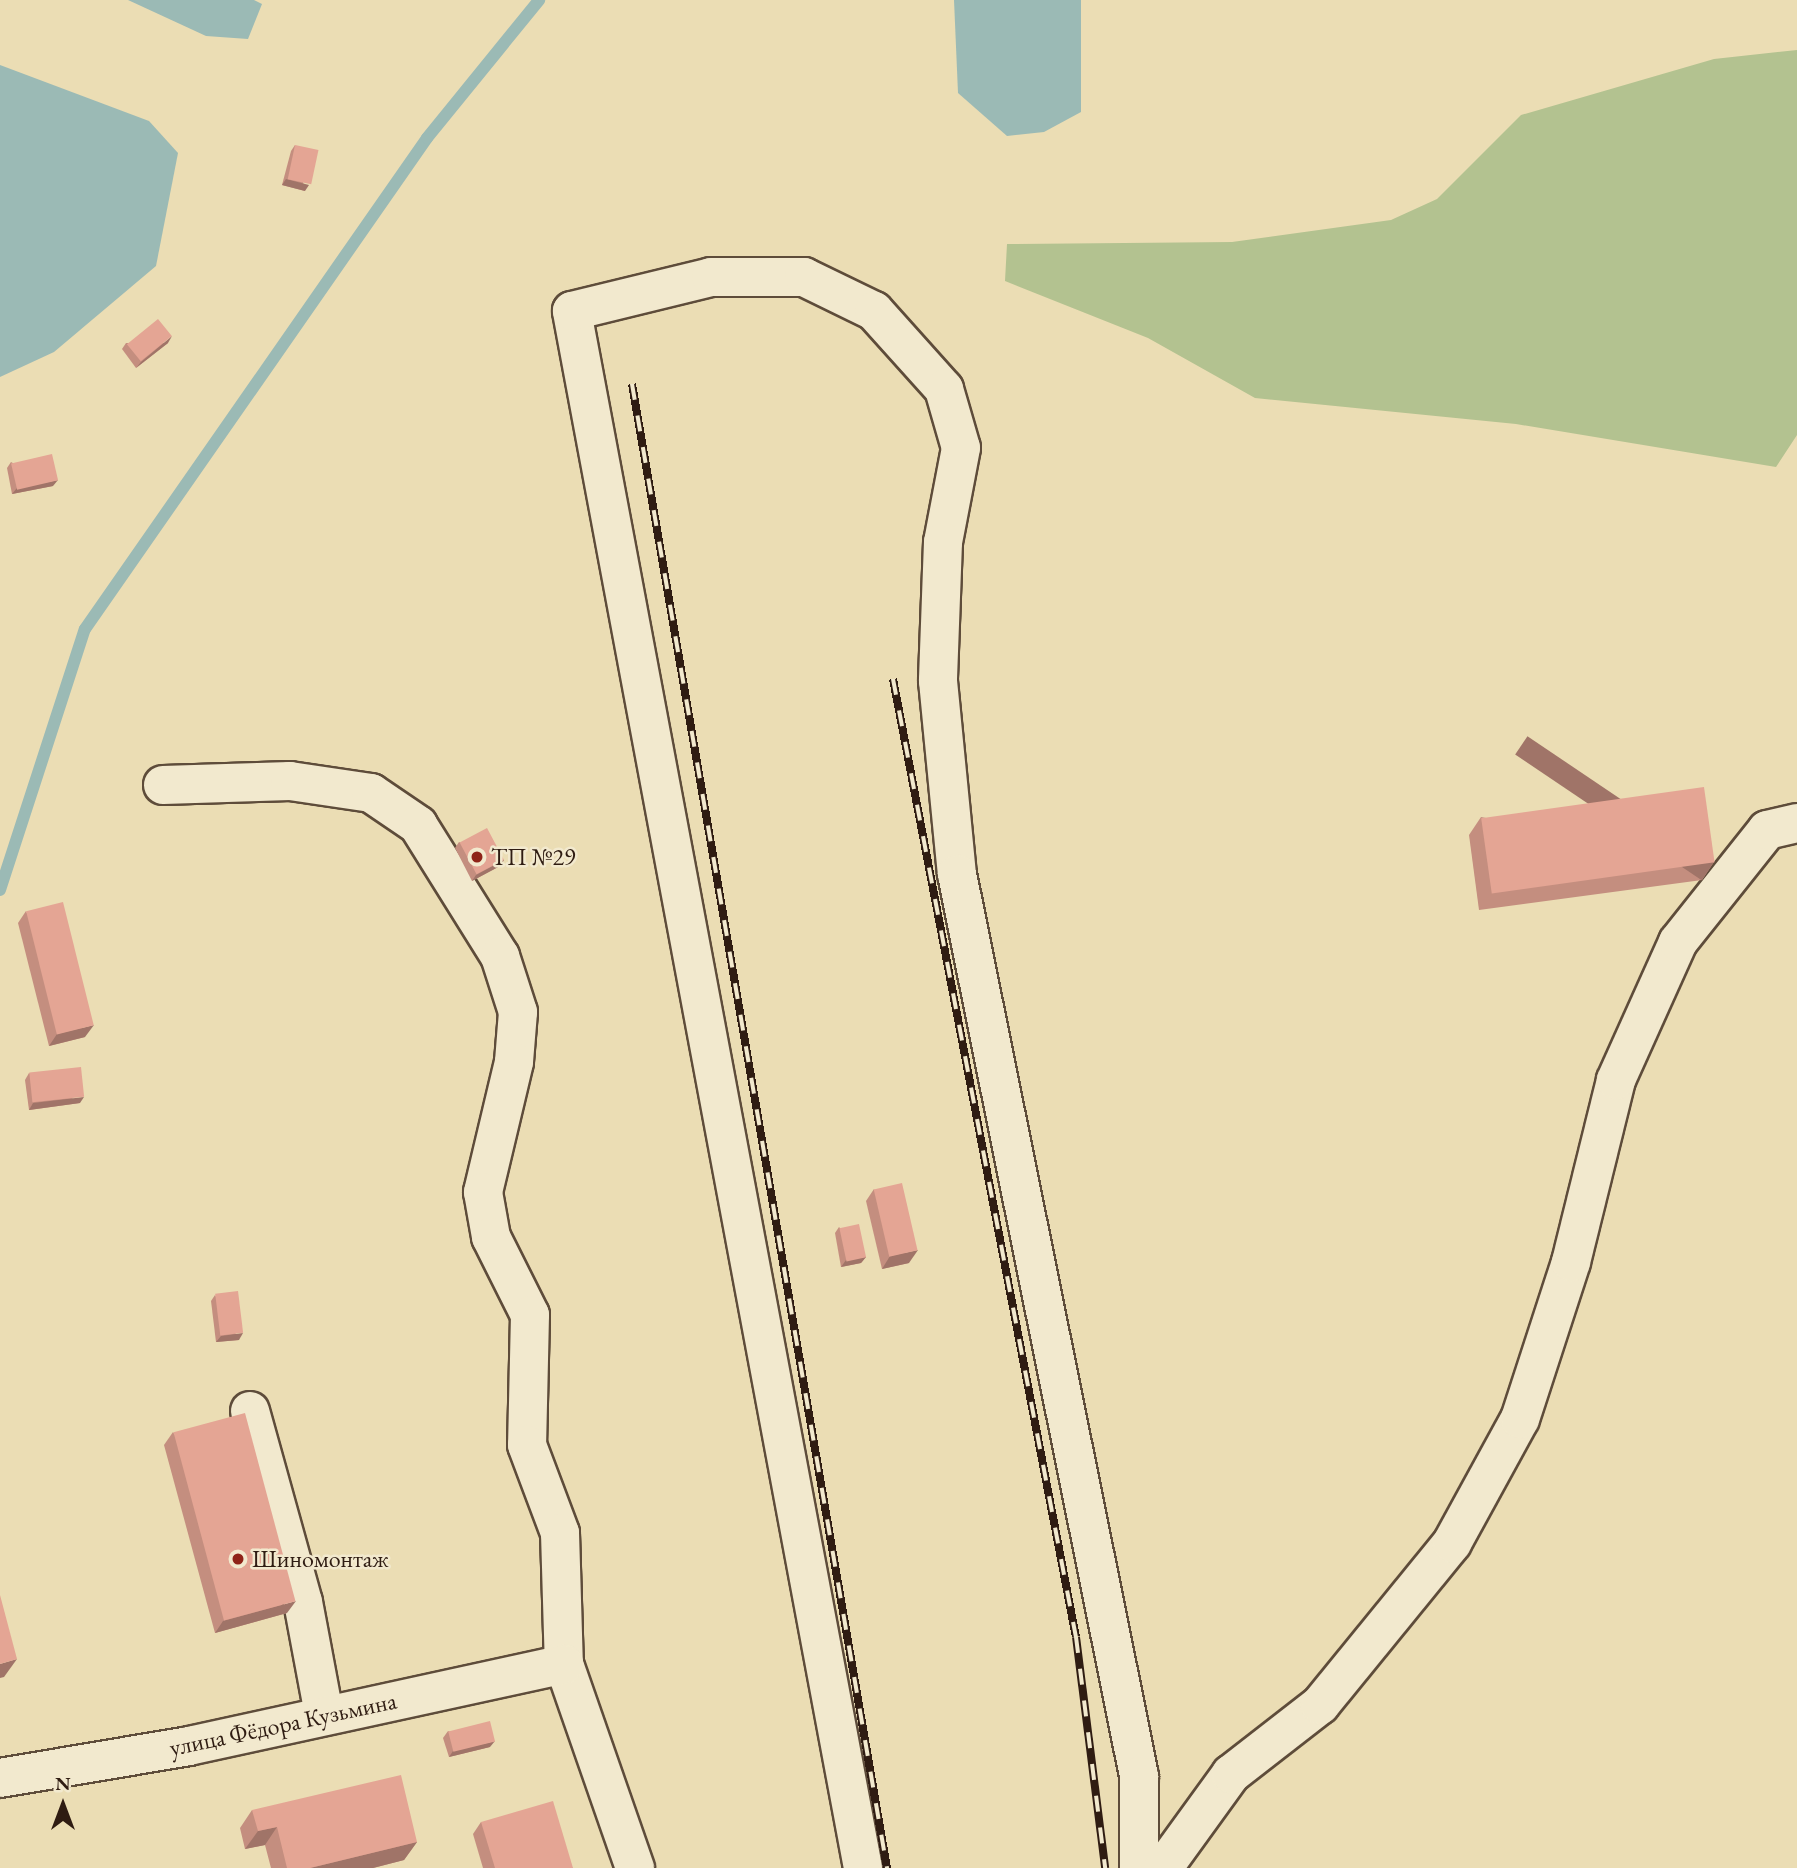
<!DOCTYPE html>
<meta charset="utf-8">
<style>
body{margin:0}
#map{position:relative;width:1797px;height:1868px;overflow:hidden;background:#ebddb4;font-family:"EB Garamond",serif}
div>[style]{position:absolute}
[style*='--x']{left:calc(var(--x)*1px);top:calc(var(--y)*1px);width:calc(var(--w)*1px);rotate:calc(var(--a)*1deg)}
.green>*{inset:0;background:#b3c290}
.water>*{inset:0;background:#9bbab5}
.stream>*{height:12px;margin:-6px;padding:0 6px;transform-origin:6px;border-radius:6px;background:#9bbab5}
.roads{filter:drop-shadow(2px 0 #5e4c3a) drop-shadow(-2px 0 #5e4c3a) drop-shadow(0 2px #5e4c3a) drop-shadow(0 -2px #5e4c3a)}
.minor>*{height:38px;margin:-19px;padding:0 19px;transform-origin:19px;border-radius:19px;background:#f2e9ce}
.rail>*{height:8px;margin-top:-4px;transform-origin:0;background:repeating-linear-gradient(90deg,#f2e9ce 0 16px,#2f1c12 0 32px);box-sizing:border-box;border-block:2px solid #2f1c12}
.wall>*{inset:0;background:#c48e7f}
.shaded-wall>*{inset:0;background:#a07468;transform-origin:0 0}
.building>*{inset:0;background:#e4a594;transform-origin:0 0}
.dots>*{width:19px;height:19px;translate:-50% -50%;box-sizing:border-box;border:4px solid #f2e9ce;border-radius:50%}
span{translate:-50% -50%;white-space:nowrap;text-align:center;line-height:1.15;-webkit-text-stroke:5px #f2e9ce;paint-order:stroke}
.poi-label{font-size:24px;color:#2f1c12}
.left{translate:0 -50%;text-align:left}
.street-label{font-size:24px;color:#2f1c12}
.north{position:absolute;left:28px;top:1770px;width:70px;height:70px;-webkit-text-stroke:5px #f2e9ce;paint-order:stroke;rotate:0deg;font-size:19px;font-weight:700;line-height:28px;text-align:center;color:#2f1c12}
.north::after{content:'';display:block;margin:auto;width:24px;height:32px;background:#2f1c12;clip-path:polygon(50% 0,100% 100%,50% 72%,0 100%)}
</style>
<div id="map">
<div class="green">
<div style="clip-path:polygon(1797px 50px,1797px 435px,1776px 467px,1516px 424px,1255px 398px,1148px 338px,1005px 281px,1007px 244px,1232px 242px,1391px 220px,1437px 199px,1521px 115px,1714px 59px)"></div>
</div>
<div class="water">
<div style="clip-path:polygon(128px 0,254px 0,262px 4px,248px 39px,206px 36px)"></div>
<div style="clip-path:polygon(954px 0,1081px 0,1081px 112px,1044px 132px,1007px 136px,958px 93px)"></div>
<div style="clip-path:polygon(0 65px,149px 121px,178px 153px,156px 266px,54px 352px,0 377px)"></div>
</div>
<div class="stream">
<div style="--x:0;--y:890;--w:274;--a:-72"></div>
<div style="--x:85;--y:629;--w:598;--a:-55.14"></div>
<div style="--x:427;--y:138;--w:178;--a:-50.9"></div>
</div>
<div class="roads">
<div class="minor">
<div style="--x:163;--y:785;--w:127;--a:-1.8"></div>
<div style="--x:290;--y:781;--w:82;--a:8.4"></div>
<div style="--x:371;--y:793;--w:57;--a:34.2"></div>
<div style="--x:418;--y:825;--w:155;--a:58"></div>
<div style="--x:500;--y:956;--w:59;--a:72.2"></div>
<div style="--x:518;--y:1012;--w:50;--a:94.6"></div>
<div style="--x:514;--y:1062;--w:134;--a:103.4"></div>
<div style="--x:483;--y:1192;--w:46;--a:79.9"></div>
<div style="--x:491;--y:1237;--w:87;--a:63.4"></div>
<div style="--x:530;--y:1315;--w:130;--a:91.3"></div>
<div style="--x:527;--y:1445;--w:94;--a:69.4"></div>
<div style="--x:560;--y:1533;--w:131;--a:88.3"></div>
<div style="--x:564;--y:1664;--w:216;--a:70.8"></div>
<div style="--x:250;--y:1411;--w:198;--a:74.5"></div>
<div style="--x:303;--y:1602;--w:114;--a:79.4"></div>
<div style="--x:0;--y:1778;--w:192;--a:-9.6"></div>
<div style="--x:189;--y:1746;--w:384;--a:-12.3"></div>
<div style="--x:863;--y:1868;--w:1584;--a:-100.59"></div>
<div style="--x:572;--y:311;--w:143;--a:-13.7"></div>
<div style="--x:711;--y:277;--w:93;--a:0"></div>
<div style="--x:804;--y:277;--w:78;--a:25.9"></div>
<div style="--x:874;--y:311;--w:105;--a:48.1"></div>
<div style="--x:944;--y:389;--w:61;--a:73.9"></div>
<div style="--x:961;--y:448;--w:96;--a:100.8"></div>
<div style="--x:943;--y:542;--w:139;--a:92.1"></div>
<div style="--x:938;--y:681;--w:194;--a:84.4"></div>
<div style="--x:957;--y:874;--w:920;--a:78.59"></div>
<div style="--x:1139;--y:1776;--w:92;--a:90"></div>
<div style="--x:1163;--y:1868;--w:116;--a:-54.1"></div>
<div style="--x:1231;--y:1774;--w:113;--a:-37.8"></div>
<div style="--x:1320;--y:1705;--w:209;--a:-50.8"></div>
<div style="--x:1452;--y:1543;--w:141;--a:-61.3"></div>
<div style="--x:1520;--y:1419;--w:165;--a:-72"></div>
<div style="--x:1571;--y:1262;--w:187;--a:-76.1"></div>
<div style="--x:1616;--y:1080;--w:151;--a:-65.8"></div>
<div style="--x:1678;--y:942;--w:143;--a:-51.5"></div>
<div style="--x:1767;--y:830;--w:31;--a:-13"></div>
</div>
</div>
<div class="rail">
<div style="--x:632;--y:384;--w:1506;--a:80.25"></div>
<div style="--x:893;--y:679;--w:975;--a:79.19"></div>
<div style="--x:1076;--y:1637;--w:233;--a:82.8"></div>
</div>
<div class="wall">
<div style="clip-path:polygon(295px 145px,305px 191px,282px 185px,291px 151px)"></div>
<div style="clip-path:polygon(126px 343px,168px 343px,136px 368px,122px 349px)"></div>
<div style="clip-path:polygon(11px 462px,53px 486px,12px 494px,7px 468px)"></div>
<div style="clip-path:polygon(1481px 817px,1714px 862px,1702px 880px,1479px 910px,1469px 835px)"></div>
<div style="clip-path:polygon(459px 842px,504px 860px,500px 866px,472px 881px,455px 848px)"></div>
<div style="clip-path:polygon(26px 911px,85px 1037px,49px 1046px,18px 923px)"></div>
<div style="clip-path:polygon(29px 1073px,80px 1103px,29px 1110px,25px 1080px)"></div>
<div style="clip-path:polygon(874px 1189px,909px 1263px,882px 1269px,866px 1201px)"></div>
<div style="clip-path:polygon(839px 1227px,866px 1257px,861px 1263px,841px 1267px,835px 1233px)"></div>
<div style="clip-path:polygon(215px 1295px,239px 1340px,216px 1342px,211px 1301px)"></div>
<div style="clip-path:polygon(173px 1432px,287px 1613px,215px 1633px,164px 1445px)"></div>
<div style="clip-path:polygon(448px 1731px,490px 1747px,449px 1757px,443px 1738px)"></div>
<div style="clip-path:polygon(252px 1810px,417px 1842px,404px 1860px,373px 1868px,271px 1868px,265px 1845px,245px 1849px,240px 1828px)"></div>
<div style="clip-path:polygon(481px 1822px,573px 1868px,483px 1868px,473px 1834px)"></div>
</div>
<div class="shaded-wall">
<div style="clip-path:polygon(286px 179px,309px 185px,305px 191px,282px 185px)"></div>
<div style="clip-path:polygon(172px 336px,168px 343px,136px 368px,141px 362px)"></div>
<div style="clip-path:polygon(58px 480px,53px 486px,12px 494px,17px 488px)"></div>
<div style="clip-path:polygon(504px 860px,500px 866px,472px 881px,476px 875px)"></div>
<div style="left:1714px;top:862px;width:22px;height:225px;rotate:124deg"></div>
<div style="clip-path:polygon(94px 1025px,85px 1037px,49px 1046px,57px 1034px)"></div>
<div style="clip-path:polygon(84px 1097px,80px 1103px,29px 1110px,33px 1103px)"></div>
<div style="clip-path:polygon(918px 1250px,909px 1263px,882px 1269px,890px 1256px)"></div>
<div style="clip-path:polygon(866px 1257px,861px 1263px,841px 1267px,846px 1260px)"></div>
<div style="clip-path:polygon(243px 1333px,239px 1340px,216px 1342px,221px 1336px)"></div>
<div style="clip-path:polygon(296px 1601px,287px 1613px,215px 1633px,223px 1621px)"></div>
<div style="clip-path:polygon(17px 1659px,4px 1677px,0 1678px,0 1664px)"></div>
<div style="clip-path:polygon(495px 1741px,490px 1747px,449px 1757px,453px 1751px)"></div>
<div style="clip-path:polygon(277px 1827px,265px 1845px,245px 1849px,258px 1831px)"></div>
<div style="clip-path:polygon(417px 1842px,404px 1860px,373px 1868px,310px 1868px)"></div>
</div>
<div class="building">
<div style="left:295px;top:145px;width:24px;height:35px;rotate:12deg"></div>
<div style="left:158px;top:319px;width:22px;height:40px;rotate:51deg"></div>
<div style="left:52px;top:454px;width:27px;height:42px;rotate:77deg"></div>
<div style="left:1704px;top:787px;width:76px;height:225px;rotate:82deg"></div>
<div style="left:487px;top:828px;width:36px;height:31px;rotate:62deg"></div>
<div style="left:63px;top:902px;width:127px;height:38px;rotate:76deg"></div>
<div style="left:81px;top:1067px;width:30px;height:52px;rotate:84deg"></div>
<div style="left:902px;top:1183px;width:69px;height:29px;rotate:77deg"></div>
<div style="left:859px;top:1224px;width:34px;height:20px;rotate:78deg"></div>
<div style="left:238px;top:1291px;width:42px;height:23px;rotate:83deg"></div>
<div style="left:245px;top:1413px;width:195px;height:74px;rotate:75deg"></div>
<div style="clip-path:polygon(0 1595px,17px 1659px,0 1664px)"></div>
<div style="left:490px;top:1721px;width:21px;height:43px;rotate:76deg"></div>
<div style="clip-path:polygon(401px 1775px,417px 1842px,310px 1868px,287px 1868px,277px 1827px,258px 1831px,252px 1810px)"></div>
<div style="clip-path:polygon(553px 1801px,573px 1868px,495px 1868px,481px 1822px)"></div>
</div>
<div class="dots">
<div style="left:477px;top:857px;background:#8f2418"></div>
<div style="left:238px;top:1559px;background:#8f2418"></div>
</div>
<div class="poi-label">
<span class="left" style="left:491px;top:857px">ТП №29</span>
<span class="left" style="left:252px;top:1559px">Шиномонтаж</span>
</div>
<div class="street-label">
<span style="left:283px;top:1724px;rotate:-12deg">улица Фёдора Кузьмина</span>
</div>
<div class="north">N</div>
</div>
